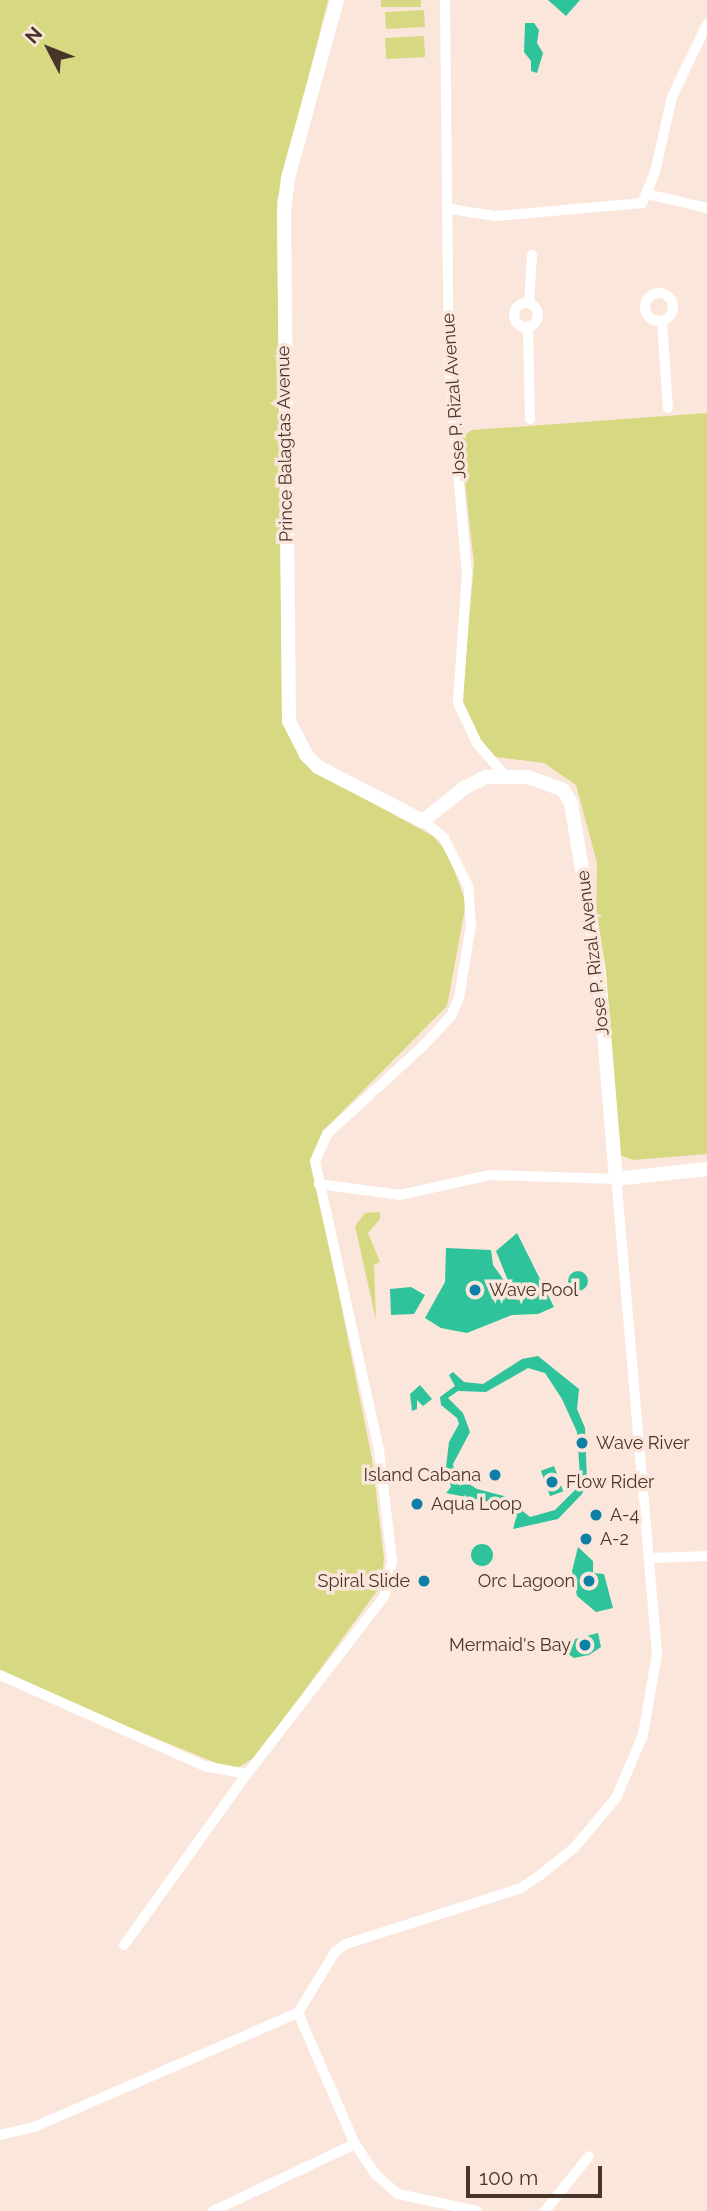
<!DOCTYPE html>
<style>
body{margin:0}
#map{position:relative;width:707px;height:2211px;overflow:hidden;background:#fbe6db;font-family:Raleway,sans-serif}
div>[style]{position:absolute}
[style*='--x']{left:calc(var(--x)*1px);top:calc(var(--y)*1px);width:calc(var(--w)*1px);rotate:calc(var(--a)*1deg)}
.green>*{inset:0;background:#d7d982;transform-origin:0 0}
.water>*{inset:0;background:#2ec39b;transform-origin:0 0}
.round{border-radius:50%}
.minor>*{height:10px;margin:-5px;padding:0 5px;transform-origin:5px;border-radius:5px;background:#fff}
.minor>.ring{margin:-5px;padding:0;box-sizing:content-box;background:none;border:10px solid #fff;border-radius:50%}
.secondary>*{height:14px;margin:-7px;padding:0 7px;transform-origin:7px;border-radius:7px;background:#fff}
.dots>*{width:19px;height:19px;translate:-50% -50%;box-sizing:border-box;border:4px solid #fbe6db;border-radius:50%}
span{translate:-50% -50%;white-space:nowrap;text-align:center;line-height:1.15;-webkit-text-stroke:7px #fbe6db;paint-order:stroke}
.street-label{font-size:18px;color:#483429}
.poi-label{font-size:18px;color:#483429}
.left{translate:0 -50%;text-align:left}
.right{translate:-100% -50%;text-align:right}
.north{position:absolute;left:14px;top:14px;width:70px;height:70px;-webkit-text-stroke:5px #fbe6db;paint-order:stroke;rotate:312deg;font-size:19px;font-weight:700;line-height:28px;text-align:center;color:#483429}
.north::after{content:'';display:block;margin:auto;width:24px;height:32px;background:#483429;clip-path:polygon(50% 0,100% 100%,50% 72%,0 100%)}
.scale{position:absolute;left:466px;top:2166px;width:136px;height:32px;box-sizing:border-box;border:4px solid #483429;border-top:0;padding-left:9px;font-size:21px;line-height:24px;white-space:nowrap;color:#483429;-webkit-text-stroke:5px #fbe6db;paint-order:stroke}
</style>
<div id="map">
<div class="green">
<div style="clip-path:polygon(0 0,328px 0,277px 201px,282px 709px,319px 774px,433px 836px,448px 853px,466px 903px,447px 1006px,327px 1127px,317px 1146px,315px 1175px,372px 1459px,384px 1558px,382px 1584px,257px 1756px,239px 1767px,226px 1767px,35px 1689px,0 1670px)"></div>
<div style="left:381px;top:0;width:40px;height:7px"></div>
<div style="left:424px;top:10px;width:17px;height:39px;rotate:87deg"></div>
<div style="left:424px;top:36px;width:21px;height:39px;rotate:87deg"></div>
<div style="clip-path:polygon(707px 413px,707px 1154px,633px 1160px,619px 1155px,596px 930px,597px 863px,576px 785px,544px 763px,496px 757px,481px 742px,462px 700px,474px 564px,460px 438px,472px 430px)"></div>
<div style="clip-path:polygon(380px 1212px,380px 1219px,368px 1233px,380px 1262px,374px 1265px,376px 1320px,355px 1226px,365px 1213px)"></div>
</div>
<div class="water">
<div style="clip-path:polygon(548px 0,580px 0,566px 16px)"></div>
<div style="clip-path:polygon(525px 23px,534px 23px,539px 30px,537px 43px,543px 53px,537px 73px,531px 71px,531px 61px,524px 52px)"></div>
<div style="clip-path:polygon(517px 1233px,554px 1307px,538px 1314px,512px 1315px,467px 1333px,441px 1328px,425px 1318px,445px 1282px,446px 1248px,491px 1250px,493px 1265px,513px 1293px,496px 1251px)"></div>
<div class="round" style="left:568px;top:1271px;width:20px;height:20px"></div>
<div style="clip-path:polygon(411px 1287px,425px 1295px,414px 1314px,391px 1315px,390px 1289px)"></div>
<div style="clip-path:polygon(evenodd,538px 1356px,579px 1389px,577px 1409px,585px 1428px,587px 1481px,582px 1494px,558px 1519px,513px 1529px,516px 1518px,505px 1505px,446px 1493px,451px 1487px,446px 1467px,449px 1442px,459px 1424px,457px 1418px,441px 1405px,440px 1397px,455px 1386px,449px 1375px,453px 1372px,464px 1382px,483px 1384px,522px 1359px,538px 1356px,528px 1368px,545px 1373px,562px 1399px,577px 1432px,580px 1477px,576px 1489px,555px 1510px,530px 1517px,504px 1496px,477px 1489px,455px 1475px,453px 1464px,470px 1432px,463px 1413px,448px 1398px,458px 1391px,486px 1392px,528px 1368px)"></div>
<div style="clip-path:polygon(420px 1385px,432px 1399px,423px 1406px,417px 1400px,417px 1409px,412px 1411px,410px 1394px)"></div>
<div style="left:554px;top:1466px;width:27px;height:14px;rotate:70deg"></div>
<div class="round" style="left:471px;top:1544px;width:22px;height:22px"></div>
<div style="clip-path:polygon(578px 1547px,593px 1561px,593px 1573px,604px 1574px,613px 1608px,596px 1612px,577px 1596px,572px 1571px)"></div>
<div style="clip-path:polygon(598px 1633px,601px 1647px,589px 1655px,574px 1658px,564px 1651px,575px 1639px)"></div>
</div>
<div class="minor">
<div style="--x:445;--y:0;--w:369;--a:89.4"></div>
<div style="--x:449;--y:369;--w:205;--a:85"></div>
<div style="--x:467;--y:573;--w:130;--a:94"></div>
<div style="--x:458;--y:703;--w:44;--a:64.6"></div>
<div style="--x:477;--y:743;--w:45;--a:49.5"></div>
<div style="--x:647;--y:194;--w:62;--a:13.1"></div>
<div style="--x:450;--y:209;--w:47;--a:8.7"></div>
<div style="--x:496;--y:216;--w:147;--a:-5.1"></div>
<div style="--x:642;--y:203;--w:34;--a:-67"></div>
<div style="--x:655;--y:172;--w:77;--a:-77.2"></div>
<div style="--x:672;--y:97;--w:81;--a:-64.4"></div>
<div class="ring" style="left:645px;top:293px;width:18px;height:18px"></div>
<div style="--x:529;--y:303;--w:48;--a:-86.4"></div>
<div class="ring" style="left:514px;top:303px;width:14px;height:14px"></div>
<div style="--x:662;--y:321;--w:87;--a:86.1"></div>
<div style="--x:528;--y:326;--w:93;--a:88.8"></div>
<div style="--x:650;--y:1558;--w:57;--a:-2"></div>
<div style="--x:0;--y:1675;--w:223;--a:24"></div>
<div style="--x:204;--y:1766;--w:44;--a:10.5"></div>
<div style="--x:247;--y:1774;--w:224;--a:-52.3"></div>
<div style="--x:384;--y:1597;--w:37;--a:-77"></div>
<div style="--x:392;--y:1561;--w:112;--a:-96.7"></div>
<div style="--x:379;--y:1450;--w:296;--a:-102.5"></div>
<div style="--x:315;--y:1161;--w:30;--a:-66"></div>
<div style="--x:327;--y:1134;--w:132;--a:-42.5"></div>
<div style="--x:424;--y:1045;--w:40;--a:-47"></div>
<div style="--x:451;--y:1016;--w:20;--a:-66"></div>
<div style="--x:459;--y:998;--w:74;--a:-80.7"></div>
<div style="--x:471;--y:925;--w:39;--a:-94"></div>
<div style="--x:468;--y:886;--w:54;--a:-116.6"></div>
<div style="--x:444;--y:838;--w:27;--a:-141"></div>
<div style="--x:124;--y:1945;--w:211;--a:-54.3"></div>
<div style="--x:298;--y:2013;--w:143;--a:66.5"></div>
<div style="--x:355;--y:2144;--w:37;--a:56"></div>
<div style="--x:376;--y:2175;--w:29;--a:41"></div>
<div style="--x:398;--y:2194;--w:81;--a:12.1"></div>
<div style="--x:0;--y:2135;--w:35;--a:-13"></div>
<div style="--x:34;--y:2127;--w:288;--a:-23.4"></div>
<div style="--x:298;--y:2013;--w:71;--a:-58.8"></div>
<div style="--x:335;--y:1952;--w:14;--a:-36"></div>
<div style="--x:346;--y:1944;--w:184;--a:-17.7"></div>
<div style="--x:521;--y:1888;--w:22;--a:-34"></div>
<div style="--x:539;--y:1876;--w:45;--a:-38.7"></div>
<div style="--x:574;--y:1848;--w:65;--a:-50"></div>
<div style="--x:616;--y:1798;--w:69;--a:-66.8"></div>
<div style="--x:643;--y:1735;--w:82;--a:-80.2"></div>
<div style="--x:657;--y:1654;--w:477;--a:-94.9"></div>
<div style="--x:616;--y:1179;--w:126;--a:-178.2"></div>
<div style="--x:490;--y:1175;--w:92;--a:167.5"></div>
<div style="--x:400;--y:1195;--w:82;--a:-172.3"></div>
<div style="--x:213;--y:2211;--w:157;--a:-25.3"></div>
<div style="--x:545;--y:2211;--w:70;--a:-51.3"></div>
</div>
<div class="secondary">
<div style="--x:337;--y:0;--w:185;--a:105.4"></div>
<div style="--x:288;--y:178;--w:32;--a:97"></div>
<div style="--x:284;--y:210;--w:511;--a:89.44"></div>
<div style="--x:289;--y:721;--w:38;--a:63"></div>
<div style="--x:306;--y:755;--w:17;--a:45"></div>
<div style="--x:318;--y:767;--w:118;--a:27.2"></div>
<div style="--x:423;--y:821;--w:53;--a:-38.8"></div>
<div style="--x:464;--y:788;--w:25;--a:-27"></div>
<div style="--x:486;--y:777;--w:42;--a:0"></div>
<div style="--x:528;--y:777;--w:37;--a:20"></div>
<div style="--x:563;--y:790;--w:15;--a:58"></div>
<div style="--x:571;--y:803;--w:172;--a:80.6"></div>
<div style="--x:599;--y:973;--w:207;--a:85.3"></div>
<div style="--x:616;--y:1179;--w:92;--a:-6.3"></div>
</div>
<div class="dots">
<div style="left:475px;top:1290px;background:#0e7fa7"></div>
<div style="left:582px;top:1443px;background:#0e7fa7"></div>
<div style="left:495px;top:1475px;background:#0e7fa7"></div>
<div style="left:552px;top:1482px;background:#0e7fa7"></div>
<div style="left:417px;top:1504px;background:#0e7fa7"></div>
<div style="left:596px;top:1515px;background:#0e7fa7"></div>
<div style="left:586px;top:1539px;background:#0e7fa7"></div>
<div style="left:424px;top:1581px;background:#0e7fa7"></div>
<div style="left:589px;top:1581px;background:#0e7fa7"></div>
<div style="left:585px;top:1645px;background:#0e7fa7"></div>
</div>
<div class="street-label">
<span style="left:454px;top:396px;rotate:-94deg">Jose P. Rizal Avenue</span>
<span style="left:285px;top:444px;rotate:-91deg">Prince Balagtas Avenue</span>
<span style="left:593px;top:953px;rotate:-97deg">Jose P. Rizal Avenue</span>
</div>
<div class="poi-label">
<span class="left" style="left:489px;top:1290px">Wave Pool</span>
<span class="left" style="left:596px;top:1443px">Wave River</span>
<span class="right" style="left:481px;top:1475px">Island Cabana</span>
<span class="left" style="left:566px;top:1482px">Flow Rider</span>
<span class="left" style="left:431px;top:1504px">Aqua Loop</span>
<span class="left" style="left:610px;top:1515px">A-4</span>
<span class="left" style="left:600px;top:1539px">A-2</span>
<span class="right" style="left:410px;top:1581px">Spiral Slide</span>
<span class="right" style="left:575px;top:1581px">Orc Lagoon</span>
<span class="right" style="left:571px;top:1645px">Mermaid's Bay</span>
</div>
<div class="north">N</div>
<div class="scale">100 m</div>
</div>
